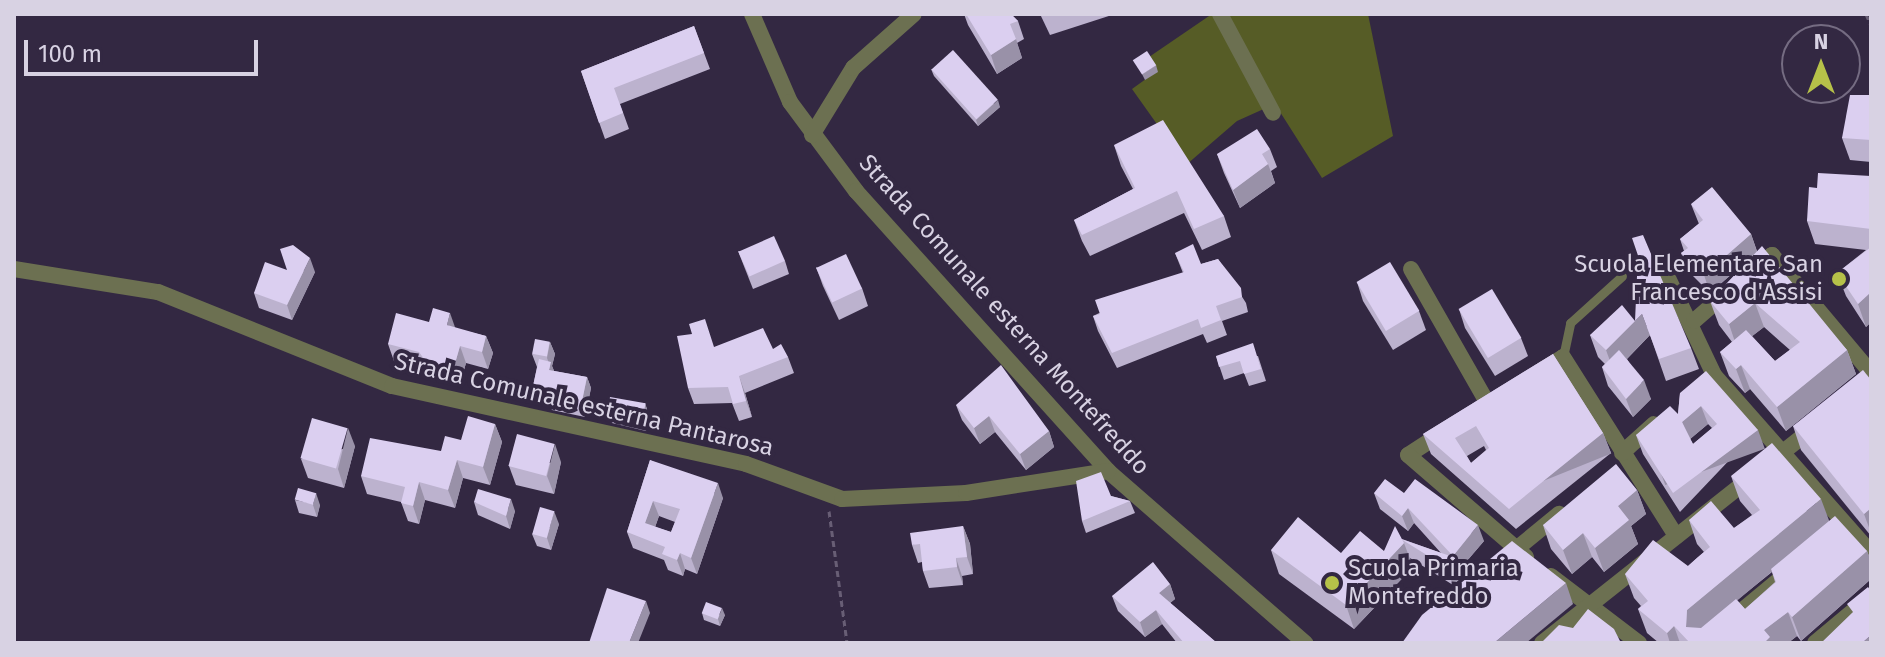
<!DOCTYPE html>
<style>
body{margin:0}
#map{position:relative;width:1885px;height:657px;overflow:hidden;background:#332842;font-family:"Fira Sans",sans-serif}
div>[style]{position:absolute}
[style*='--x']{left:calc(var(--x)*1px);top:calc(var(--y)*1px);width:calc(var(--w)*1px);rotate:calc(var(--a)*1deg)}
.green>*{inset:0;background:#565c26}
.path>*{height:3px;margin-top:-1.5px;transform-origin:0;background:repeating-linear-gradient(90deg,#685e75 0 6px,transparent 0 10px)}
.lane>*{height:9px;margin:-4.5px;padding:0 4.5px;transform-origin:4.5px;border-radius:4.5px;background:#6c7051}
.street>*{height:16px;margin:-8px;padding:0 8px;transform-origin:8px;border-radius:8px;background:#6c7051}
.wall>*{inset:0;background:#bcb2ce}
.shaded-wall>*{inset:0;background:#9991a8;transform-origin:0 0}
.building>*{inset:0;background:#dbcff0;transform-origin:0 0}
.dots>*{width:22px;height:22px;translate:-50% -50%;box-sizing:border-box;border:4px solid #332842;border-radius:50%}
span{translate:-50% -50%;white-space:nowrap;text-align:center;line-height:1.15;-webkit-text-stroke:8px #332842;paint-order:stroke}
.poi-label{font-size:24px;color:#d8d2e3}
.right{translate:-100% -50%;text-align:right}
.left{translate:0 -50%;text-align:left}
.street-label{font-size:24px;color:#d8d2e3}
.frame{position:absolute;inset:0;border:16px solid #d8d2e3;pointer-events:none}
.north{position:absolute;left:1781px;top:24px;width:80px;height:80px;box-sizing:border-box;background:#332842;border:2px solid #756c82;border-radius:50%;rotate:0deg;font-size:22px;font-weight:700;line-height:32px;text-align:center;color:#d8d2e3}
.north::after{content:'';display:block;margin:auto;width:28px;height:36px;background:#b6c149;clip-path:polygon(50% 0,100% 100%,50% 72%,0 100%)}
.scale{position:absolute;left:24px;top:40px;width:234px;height:36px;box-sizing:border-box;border:4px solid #d8d2e3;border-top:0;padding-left:10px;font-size:24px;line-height:28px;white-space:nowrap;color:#d8d2e3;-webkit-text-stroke:6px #332842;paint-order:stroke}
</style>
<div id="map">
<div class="green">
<div style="clip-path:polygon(1212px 14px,1368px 14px,1393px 136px,1322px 178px,1275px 104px,1237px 121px,1186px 165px,1132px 89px,1157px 71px,1149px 57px)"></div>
</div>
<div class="path">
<div style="--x:1866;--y:14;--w:12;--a:66"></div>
<div style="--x:829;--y:511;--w:133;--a:82.2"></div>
</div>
<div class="lane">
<div style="--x:1563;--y:357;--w:35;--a:-78"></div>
<div style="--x:1570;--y:323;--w:70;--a:-42.1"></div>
</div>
<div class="street">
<div style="--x:752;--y:14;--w:96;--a:66.6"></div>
<div style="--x:790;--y:102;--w:111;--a:53.4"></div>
<div style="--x:856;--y:191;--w:377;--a:48"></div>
<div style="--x:1108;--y:471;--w:262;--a:41.1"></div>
<div style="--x:1220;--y:14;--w:112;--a:61.8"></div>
<div style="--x:812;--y:135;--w:79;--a:-58.5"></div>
<div style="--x:853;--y:68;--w:81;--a:-41.5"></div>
<div style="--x:14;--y:269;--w:146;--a:9.1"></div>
<div style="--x:158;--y:292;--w:252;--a:21.9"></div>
<div style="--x:392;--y:386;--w:362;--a:12.4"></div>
<div style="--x:746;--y:464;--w:102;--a:20"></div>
<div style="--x:842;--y:499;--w:124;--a:-2.8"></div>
<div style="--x:966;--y:493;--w:144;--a:-8.8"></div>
<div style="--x:1411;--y:269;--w:155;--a:60.3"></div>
<div style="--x:1753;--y:271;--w:25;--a:-40"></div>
<div style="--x:1772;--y:255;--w:154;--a:50"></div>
<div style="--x:1668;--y:278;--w:107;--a:64.6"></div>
<div style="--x:1714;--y:375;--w:237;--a:48.6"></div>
<div style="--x:1694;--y:321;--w:43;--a:-41.2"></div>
<div style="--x:1539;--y:372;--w:28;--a:-32"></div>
<div style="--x:1563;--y:357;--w:212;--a:57.7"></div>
<div style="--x:1445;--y:431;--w:44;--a:147"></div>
<div style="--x:1408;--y:455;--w:156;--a:40.8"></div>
<div style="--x:1622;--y:453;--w:43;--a:-42.2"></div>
<div style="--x:1509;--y:555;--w:65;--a:-39.4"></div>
<div style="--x:1551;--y:576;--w:111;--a:37.3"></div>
<div style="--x:1542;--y:643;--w:346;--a:-38.4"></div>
<div style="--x:1703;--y:643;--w:99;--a:-39.7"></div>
<div style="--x:1815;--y:643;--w:73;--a:-40"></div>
</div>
<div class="wall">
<div style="clip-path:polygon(964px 14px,1011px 14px,1018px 21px,1024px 39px,1017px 43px,1022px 58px,997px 74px,968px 25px)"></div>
<div style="clip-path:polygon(1040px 14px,1115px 14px,1050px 35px)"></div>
<div style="clip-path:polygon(694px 26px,710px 69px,620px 104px,629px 129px,605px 139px,581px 71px)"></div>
<div style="clip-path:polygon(931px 69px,1000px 107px,978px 126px,934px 76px)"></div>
<div style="clip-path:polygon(1871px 95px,1871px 162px,1850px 160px,1842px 138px)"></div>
<div style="clip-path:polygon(1114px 145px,1224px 216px,1231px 237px,1202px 250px,1184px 213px,1090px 256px,1082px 241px,1074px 220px,1133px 189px,1121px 166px)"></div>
<div style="clip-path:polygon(1270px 149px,1277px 167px,1271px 171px,1275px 183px,1240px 208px,1224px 173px,1217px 154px)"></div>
<div style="clip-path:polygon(1871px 176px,1871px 322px,1866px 327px,1846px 296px,1837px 273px,1866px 250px,1815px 244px,1807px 221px,1817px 188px)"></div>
<div style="clip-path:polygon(evenodd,1691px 204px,1751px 234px,1757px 251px,1847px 350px,1856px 374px,1786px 431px,1750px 389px,1745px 393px,1729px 376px,1720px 352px,1732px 342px,1719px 325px,1710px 301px,1756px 253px,1710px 293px,1688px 271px,1681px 253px,1684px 251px,1680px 239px,1699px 224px,1691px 204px,1764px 327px,1790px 350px,1775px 361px,1752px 336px,1764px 327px)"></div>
<div style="clip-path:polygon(738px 251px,785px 261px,789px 274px,753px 289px)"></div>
<div style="clip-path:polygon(1175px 253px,1201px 264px,1218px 259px,1246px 303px,1248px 312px,1222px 321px,1227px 335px,1207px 343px,1203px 334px,1117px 368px,1098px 331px,1093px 316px,1183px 273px)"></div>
<div style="clip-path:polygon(816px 267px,862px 288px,868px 306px,839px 320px,823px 286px)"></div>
<div style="clip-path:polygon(287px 270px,315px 272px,292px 320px,259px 308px,254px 293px)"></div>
<div style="clip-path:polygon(1357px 282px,1419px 311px,1426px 330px,1393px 350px,1363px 301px)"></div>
<div style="clip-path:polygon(1459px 309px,1521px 338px,1528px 356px,1495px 376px,1465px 328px)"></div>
<div style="clip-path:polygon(1635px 321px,1691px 348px,1699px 369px,1666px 381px,1650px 335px,1627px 359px,1651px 399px,1633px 417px,1608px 386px,1602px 367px,1605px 364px,1598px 357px,1590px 335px)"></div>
<div style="clip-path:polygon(429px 322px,486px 336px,493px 353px,488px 369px,466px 363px,460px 384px,433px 380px,425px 369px,394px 361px,388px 344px)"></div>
<div style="clip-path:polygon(550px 342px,555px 354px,552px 366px,554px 371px,587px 377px,591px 388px,585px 417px,552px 410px,548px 399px,537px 397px,533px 386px,537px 367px,532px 354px)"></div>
<div style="clip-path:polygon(714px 347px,773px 349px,788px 357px,794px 373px,745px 393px,752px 417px,739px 421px,732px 403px,694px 404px,688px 388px)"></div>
<div style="clip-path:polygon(evenodd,1553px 354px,1603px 433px,1611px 453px,1516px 529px,1431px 454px,1423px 434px,1553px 354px,1484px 446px,1486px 450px,1471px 463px,1467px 456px,1484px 446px)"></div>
<div style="clip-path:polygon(1216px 356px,1258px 356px,1266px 381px,1249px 386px,1244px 373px,1224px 380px)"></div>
<div style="clip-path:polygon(1871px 380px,1871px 536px,1801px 450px,1793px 426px)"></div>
<div style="clip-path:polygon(evenodd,1680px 393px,1758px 430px,1680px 512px,1643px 454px,1636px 435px,1678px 414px,1680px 393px,1708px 424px,1712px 428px,1693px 444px,1690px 439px,1708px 424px)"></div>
<div style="clip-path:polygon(645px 403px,649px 416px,646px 431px,612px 423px,608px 411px)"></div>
<div style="clip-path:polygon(956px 405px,1049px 431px,1054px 447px,1026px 470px,995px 432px,980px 444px,962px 420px)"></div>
<div style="clip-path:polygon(495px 424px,502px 442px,490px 485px,463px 478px,455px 508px,425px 500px,419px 524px,408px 521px,401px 502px,367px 494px,361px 476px,441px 451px)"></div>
<div style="clip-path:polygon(355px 446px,344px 488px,308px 478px,301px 459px)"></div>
<div style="clip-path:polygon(evenodd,650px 460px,723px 498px,697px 574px,685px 569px,683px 576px,668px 570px,664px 560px,633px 548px,627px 532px,650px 460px,659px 516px,675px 522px,671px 532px,655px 527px,659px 516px)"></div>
<div style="clip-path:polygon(561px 462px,554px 494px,516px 485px,509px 466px)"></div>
<div style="clip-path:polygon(evenodd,1731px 476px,1829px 521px,1867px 551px,1871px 561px,1871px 579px,1801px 641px,1797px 636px,1788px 643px,1659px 643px,1647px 633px,1638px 609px,1641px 606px,1634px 598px,1625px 574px,1688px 566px,1704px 552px,1697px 544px,1689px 520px,1734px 528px,1752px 515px,1740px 501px,1731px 476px,1772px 572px,1775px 582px,1745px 609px,1737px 600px,1772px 572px)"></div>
<div style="clip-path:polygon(1637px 490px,1646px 514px,1631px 526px,1638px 544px,1604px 572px,1592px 557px,1572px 574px,1551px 549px,1543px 525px)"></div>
<div style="clip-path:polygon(1374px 493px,1404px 493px,1484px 541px,1460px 569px,1463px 576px,1453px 585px,1410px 558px,1413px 567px,1354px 629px,1279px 574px,1271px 550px,1341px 553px,1384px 551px,1402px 539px,1441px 553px,1414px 523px,1408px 531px,1380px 509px)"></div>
<div style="clip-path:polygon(1111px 496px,1130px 501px,1135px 513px,1086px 533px,1082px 521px)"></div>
<div style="clip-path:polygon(295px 500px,320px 505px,317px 517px,299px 513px)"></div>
<div style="clip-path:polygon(474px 502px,515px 511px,510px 529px,478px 515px)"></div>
<div style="clip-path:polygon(559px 524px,551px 550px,537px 546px,532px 534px)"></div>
<div style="clip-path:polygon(963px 526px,970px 544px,973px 574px,962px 576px,963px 585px,929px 588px,923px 571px,922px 562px,918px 563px,912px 545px)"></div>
<div style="clip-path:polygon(1170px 584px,1175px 599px,1170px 603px,1217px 643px,1177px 643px,1162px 624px,1145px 637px,1118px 611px,1112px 596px)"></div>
<div style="clip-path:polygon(702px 613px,725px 615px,720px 626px,704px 620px)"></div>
</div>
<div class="shaded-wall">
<div style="clip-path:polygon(1016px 39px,1022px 58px,997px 74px,991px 55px)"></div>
<div style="clip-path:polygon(1156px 65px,1158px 72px,1145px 80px,1142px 74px)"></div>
<div style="clip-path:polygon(998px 100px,1000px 107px,978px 126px,976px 120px)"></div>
<div style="clip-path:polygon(1268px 164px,1275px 183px,1240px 208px,1233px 190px)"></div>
<div style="clip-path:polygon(1751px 234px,1757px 252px,1710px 293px,1704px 275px)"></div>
<div style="clip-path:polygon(310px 258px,315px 272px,292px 320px,287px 305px)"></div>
<div style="clip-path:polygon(1871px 292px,1871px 322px,1866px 327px,1858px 304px)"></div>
<div style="clip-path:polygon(1755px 303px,1764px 327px,1737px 348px,1729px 324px)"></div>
<div style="clip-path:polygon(450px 313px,456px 330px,447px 325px)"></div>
<div style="clip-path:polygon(1642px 314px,1650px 335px,1614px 372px,1606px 350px)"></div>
<div style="clip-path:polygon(486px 336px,493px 353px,488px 369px,482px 352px)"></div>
<div style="clip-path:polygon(550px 342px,555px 354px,552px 366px,555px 373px,549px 370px,550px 366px,547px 358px)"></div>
<div style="clip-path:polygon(460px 346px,466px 363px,460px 384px,454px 367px)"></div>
<div style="clip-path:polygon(1847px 350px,1856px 374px,1786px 431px,1777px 407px)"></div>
<div style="clip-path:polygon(1741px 365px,1750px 389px,1745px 393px,1736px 369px)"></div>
<div style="clip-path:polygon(739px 376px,745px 393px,752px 417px,746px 401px)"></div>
<div style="clip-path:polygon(587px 377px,591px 388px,585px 417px,581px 406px)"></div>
<div style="clip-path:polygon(1644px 380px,1651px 399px,1633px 417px,1626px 399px)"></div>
<div style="clip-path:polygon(645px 403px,649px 416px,646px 431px,642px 418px)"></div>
<div style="clip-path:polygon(1701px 406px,1708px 424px,1689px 440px,1682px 422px)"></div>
<div style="clip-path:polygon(989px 416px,995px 432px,980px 444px,974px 428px)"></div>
<div style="clip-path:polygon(495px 424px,502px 442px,490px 485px,483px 467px)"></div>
<div style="clip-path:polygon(348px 428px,355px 446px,344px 488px,338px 469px)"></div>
<div style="left:1758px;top:430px;width:20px;height:106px;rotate:70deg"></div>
<div style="clip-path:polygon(1049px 431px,1054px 447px,1026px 470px,1020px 454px)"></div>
<div style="left:1603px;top:433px;width:22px;height:121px;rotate:68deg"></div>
<div style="clip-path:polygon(555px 444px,561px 462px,554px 494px,547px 476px)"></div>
<div style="clip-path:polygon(457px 460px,463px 478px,455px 508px,448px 490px)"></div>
<div style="clip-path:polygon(419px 482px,425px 500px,419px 524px,413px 506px)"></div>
<div style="clip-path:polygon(718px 483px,723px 498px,697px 574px,691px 558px)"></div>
<div style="clip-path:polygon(1637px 490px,1646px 514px,1631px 526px,1638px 544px,1604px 572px,1595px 548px,1618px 506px)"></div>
<div style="clip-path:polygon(316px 493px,320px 505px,317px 517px,313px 505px)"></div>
<div style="clip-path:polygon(511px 499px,515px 511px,510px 529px,506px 516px)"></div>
<div style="clip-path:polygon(1821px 499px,1830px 523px,1696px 635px,1686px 627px,1687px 610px)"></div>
<div style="clip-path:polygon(653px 501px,659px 516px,651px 539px,645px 523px)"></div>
<div style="clip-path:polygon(1408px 508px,1414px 523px,1408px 531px,1402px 516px)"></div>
<div style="clip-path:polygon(1871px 508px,1871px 533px,1864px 514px)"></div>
<div style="clip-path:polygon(554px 511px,559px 524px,551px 550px,547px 538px)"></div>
<div style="clip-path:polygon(1478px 525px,1484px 541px,1460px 569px,1463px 576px,1453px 585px,1446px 567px,1453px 556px)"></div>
<div style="clip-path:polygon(963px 526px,970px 544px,973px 574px,967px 557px)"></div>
<div style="clip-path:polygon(1583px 533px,1592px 557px,1572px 574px,1563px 550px)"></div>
<div style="clip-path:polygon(1404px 543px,1413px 567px,1354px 629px,1346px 605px)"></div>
<div style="clip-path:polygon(1867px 551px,1871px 561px,1871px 579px,1801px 641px,1792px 617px)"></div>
<div style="clip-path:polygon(680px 553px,685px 569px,683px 576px,677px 560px)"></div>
<div style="clip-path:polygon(956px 558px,962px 576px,963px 585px,957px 567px)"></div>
<div style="clip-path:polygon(1566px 583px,1573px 604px,1526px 643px,1494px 643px)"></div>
<div style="clip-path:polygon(1170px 584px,1175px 599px,1164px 608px,1159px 593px)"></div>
<div style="clip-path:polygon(646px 601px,650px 613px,638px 643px,629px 643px)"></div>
<div style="clip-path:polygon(722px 608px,725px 615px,720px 626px,718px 619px)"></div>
<div style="clip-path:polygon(1156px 610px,1162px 624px,1145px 637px,1140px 622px)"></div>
<div style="clip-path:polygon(1788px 612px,1797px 636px,1788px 643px,1764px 643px,1764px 630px)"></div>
<div style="clip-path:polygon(1674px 626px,1680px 643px,1670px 643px,1667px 633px)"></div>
<div style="clip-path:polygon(1870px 636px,1871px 643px,1862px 643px)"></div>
</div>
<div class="building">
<div style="clip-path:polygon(966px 14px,1011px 14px,1018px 21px,1010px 24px,1016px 39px,991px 55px)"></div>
<div style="clip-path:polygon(694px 26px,704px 53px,614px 88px,623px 113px,599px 123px,581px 71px)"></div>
<div style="left:953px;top:50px;width:67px;height:29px;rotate:48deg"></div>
<div style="left:1147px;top:51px;width:17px;height:17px;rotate:57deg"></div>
<div style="clip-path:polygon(1850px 95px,1871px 95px,1871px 140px,1842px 138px)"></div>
<div style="clip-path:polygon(1163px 120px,1224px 216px,1194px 229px,1177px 191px,1082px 235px,1074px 220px,1135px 188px,1114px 145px)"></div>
<div style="clip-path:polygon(1257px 129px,1270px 149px,1262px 154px,1268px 164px,1233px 190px,1217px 154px)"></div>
<div style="clip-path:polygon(1818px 173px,1871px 176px,1871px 229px,1807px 221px,1809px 187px,1817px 188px)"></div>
<div style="clip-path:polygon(1712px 187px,1751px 234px,1704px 275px,1681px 253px,1688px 248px,1680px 239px,1703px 220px,1691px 204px)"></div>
<div style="clip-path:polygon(1643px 235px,1691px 348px,1659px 359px,1642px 314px,1606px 350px,1590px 335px,1622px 305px,1635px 321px,1637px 276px,1644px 273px,1632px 238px)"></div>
<div style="left:774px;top:236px;width:27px;height:39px;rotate:66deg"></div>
<div style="clip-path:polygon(1193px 244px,1201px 264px,1218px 259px,1241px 288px,1242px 297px,1216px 306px,1221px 320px,1201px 328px,1198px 319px,1112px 353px,1093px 316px,1100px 314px,1095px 300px,1184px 272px,1175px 253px)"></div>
<div style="clip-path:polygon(293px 245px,310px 258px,287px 305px,254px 293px,265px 262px,287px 270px,280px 249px)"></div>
<div style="clip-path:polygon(1762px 246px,1847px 350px,1777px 407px,1741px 365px,1736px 369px,1720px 352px,1746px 330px,1775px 361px,1800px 342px,1755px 303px,1729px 324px,1710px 301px)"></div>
<div style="clip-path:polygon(1871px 247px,1871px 292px,1858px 304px,1837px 273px)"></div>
<div style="left:846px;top:254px;width:38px;height:33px;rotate:65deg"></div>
<div style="left:1390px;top:262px;width:57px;height:39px;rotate:59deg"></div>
<div style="left:1492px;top:289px;width:57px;height:39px;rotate:59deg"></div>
<div style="clip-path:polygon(433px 308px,450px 313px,447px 325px,486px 336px,482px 352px,460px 346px,454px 367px,427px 363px,419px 352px,388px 344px,396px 313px,429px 322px)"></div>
<div style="clip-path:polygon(705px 319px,714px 347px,763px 328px,773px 349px,781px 344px,788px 357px,739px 376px,746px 401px,733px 404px,728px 387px,688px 388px,677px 336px,692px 334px,689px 324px)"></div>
<div style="left:535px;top:339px;width:15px;height:15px;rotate:11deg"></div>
<div style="clip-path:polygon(1253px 343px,1261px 369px,1244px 374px,1240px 361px,1219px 367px,1216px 356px)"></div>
<div style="clip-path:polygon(1619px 350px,1644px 380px,1626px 399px,1602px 367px)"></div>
<div style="clip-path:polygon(evenodd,1553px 354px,1603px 433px,1509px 509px,1423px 434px,1553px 354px,1476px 426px,1489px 448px,1471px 463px,1455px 438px,1476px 426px)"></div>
<div style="clip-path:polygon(539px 359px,551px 362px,549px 370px,587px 377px,581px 406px,548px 399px,550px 390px,533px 386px)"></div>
<div style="clip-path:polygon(1001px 365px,1049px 431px,1020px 454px,989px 416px,974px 428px,956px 405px)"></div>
<div style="clip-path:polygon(1863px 370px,1871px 380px,1871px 508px,1864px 514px,1793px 426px)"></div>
<div style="clip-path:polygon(evenodd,1706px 371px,1758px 430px,1673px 493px,1636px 435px,1670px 406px,1678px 414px,1680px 393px,1706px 371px,1701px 406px,1717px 424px,1693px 444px,1682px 422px,1701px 406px)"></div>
<div style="left:610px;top:397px;width:36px;height:14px;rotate:10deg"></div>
<div style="clip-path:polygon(468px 416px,495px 424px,483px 467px,457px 460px,448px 490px,419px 482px,413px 506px,401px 503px,405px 487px,361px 476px,370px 438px,441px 451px,445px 436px,461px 440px)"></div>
<div style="left:312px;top:418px;width:37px;height:42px;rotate:16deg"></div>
<div style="left:517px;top:434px;width:39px;height:33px;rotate:15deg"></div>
<div style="clip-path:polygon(1772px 443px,1821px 499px,1687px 610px,1686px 627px,1701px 628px,1736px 599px,1745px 609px,1776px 582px,1771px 569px,1835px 516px,1867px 551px,1792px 617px,1788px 612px,1764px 630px,1770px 637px,1764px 643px,1690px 643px,1674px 626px,1667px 633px,1638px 609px,1648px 601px,1625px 574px,1653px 540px,1688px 566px,1698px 557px,1710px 547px,1689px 520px,1711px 501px,1734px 528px,1760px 510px,1731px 476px)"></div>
<div style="clip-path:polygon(evenodd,650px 460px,718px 483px,691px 558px,680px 553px,677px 560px,662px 554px,665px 547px,627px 532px,650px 460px,653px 501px,680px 509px,671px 532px,645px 523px,653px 501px)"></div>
<div style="clip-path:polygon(1616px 464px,1637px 490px,1618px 506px,1629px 520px,1595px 548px,1583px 533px,1563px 550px,1543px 525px)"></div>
<div style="clip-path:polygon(1101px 472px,1111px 496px,1130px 501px,1082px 521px,1076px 481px)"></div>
<div style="clip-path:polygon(1385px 479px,1404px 493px,1415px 479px,1478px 525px,1453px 556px,1408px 508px,1402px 516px,1374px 493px)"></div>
<div style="left:298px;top:488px;width:19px;height:12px;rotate:16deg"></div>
<div style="clip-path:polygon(478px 489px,511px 499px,506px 516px,474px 502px)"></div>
<div style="left:540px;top:507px;width:15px;height:28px;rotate:16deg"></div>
<div style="clip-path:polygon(1298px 517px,1341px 553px,1360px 531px,1384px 551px,1395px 526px,1404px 543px,1346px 605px,1271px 550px)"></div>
<div style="clip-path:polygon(963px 526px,967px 557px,956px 558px,957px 567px,923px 571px,920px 544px,912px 545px,910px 533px)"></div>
<div style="clip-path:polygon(1401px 539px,1456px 558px,1446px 567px)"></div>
<div style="clip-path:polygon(1512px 541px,1566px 583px,1494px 643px,1402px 643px,1422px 615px)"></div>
<div style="clip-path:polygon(1153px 562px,1170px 584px,1159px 593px,1217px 643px,1184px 643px,1156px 610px,1140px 622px,1112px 596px)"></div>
<div style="clip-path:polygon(1868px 587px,1871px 591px,1871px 636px,1870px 636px,1862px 643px,1821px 643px,1853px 612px,1847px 604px)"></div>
<div style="clip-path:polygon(607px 588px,646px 601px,629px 643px,589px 643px)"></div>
<div style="left:706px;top:602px;width:17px;height:12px;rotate:21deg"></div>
<div style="clip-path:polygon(1588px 609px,1614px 629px,1621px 643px,1541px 643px,1559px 625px,1573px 628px)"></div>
</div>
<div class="dots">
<div style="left:1839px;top:279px;background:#b6c149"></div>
<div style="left:1332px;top:583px;background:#b6c149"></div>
</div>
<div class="poi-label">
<span class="right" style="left:1823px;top:279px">Scuola Elementare San<br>Francesco d'Assisi</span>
<span class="left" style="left:1348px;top:583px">Scuola Primaria<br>Montefreddo</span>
</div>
<div class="street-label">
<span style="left:1004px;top:315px;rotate:48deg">Strada Comunale esterna Montefreddo</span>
<span style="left:584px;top:405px;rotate:13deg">Strada Comunale esterna Pantarosa</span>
</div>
<div class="frame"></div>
<div class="north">N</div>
<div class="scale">100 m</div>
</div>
